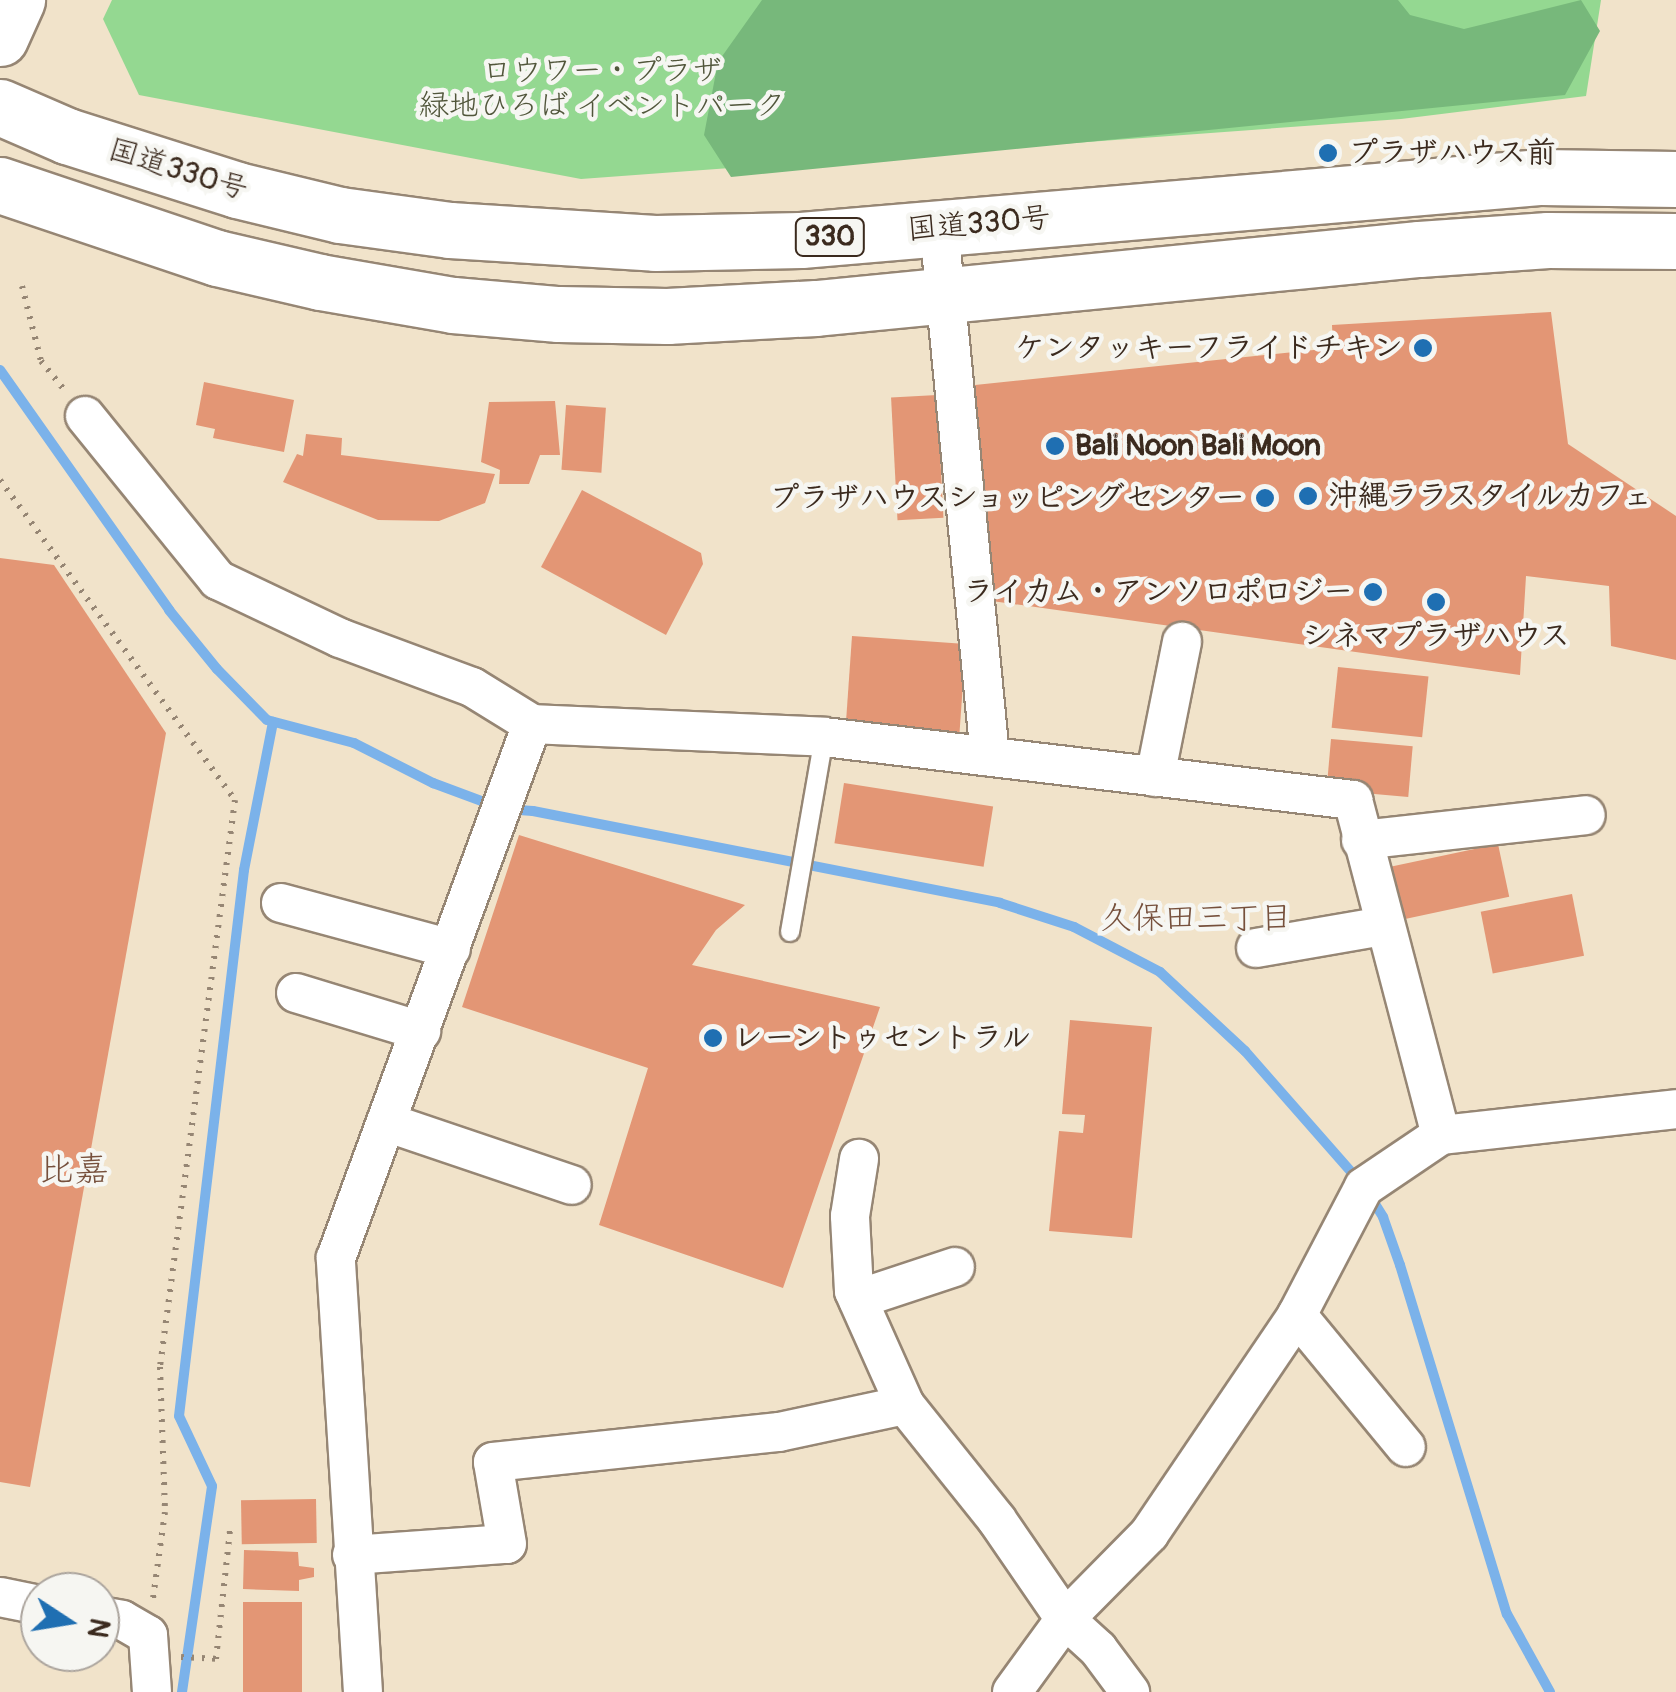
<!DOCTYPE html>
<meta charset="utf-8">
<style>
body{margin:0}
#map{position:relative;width:1676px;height:1692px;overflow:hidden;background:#f1e3ca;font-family:Pangolin,"Klee One",sans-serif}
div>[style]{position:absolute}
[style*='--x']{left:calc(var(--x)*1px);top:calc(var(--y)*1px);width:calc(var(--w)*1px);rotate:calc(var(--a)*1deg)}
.green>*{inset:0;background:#94d891}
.forest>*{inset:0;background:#77b87b}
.stream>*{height:10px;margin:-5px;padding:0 5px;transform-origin:5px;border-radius:5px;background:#7bb2ea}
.building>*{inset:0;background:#e39675;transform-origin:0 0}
.path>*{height:6px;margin-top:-3px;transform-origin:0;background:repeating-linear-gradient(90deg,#968674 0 2.5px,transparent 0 10.5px)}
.roads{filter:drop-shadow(2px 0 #968674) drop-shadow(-2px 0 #968674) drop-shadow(0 2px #968674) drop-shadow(0 -2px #968674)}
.lane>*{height:18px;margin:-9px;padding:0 9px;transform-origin:9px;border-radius:9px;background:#fff}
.street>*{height:38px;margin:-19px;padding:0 19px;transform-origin:19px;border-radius:19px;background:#fff}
.primary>*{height:55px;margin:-27.5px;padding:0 27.5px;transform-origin:27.5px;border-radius:27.5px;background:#fff}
.highway>*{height:55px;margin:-27.5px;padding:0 27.5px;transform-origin:27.5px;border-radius:27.5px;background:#fff}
.dots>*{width:28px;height:28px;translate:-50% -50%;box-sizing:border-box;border:5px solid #f6f6f2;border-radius:50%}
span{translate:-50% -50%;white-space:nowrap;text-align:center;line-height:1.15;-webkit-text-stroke:9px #f6f6f2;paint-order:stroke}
.shield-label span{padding:2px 8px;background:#f6f6f2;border:2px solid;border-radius:8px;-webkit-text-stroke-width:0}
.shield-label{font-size:28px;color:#3b2a1e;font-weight:700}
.park-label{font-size:30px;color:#51563b}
.poi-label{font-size:30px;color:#3b2a1e;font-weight:700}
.left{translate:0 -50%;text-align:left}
.right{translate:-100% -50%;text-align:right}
.street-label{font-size:30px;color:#3b2a1e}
.neighbourhood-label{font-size:32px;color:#76503c}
.quarter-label{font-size:35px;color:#76503c}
.north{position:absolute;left:20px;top:1572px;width:100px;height:100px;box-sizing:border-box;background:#f6f6f2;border:2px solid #aba49d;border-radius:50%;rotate:102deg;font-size:28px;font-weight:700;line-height:40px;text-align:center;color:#3b2a1e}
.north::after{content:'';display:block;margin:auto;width:35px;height:45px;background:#1f6fb2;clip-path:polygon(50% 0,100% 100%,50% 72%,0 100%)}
</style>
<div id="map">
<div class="green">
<div style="clip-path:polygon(112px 0,1601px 0,1586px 96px,1401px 119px,581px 179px,139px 95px,103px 19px)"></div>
</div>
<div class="forest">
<div style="clip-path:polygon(762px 0,1398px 0,1410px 15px,1464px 29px,1581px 0,1600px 31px,1565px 95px,731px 177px,704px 135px,718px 62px)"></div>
</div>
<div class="stream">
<div style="--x:0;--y:370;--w:294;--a:54.8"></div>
<div style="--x:169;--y:610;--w:76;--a:50.9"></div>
<div style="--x:217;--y:669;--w:71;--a:45.6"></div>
<div style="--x:267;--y:720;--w:90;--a:14.8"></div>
<div style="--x:354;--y:743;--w:89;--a:26.9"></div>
<div style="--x:433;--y:783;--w:75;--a:20.4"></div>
<div style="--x:503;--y:809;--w:30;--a:4"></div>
<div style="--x:533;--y:811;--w:476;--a:11.1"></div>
<div style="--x:1000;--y:903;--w:78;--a:18"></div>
<div style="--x:1074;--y:927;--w:97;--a:27.6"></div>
<div style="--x:1160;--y:972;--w:116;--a:42.9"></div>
<div style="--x:1245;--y:1051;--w:176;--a:48.7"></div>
<div style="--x:1370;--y:1196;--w:25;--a:58"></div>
<div style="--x:1383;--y:1217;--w:51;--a:70.5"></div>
<div style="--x:1400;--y:1265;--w:365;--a:73"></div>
<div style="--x:1507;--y:1614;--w:89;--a:61.1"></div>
<div style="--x:182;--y:1692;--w:208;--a:-81.7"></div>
<div style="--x:212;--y:1486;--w:77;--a:-115.2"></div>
<div style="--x:179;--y:1416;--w:550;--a:-83.21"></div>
<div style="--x:244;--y:870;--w:151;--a:-78.9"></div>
</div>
<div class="building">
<div style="clip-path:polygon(1551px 312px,1568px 444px,1676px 516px,1676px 660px,1611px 646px,1609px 586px,1526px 576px,1520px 675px,992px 601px,975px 385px,1333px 348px,1332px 325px)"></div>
<div style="clip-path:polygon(204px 382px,294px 400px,284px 452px,213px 438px,215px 429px,196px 425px)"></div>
<div style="left:937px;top:395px;width:123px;height:46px;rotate:87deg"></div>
<div style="clip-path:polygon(555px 401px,560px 455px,540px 455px,529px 484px,499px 484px,500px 470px,481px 462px,489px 402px)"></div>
<div style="left:566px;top:405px;width:40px;height:65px;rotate:4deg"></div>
<div style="clip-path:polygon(306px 434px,342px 438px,341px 455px,495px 474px,485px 503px,439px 521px,378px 520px,283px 482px,297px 454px,303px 456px)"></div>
<div style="clip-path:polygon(582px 490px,701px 553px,703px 564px,666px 635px,541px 567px)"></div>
<div style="clip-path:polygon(0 558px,54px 565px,166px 733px,30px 1487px,0 1482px)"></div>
<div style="left:852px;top:636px;width:114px;height:90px;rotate:4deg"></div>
<div style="left:1338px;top:667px;width:91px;height:61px;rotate:6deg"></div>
<div style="left:1331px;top:739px;width:82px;height:51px;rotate:5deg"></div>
<div style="left:844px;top:783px;width:151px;height:61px;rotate:9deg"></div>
<div style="clip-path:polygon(519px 835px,745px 905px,716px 930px,692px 965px,880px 1007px,783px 1288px,599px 1225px,648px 1068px,462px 1007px)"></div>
<div style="left:1498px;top:844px;width:54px;height:110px;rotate:78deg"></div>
<div style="left:1572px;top:894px;width:63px;height:93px;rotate:79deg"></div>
<div style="clip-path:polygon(1070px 1020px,1152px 1027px,1132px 1238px,1049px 1231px,1059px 1131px,1083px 1133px,1085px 1115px,1062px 1114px)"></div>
<div style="left:316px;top:1499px;width:44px;height:75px;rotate:89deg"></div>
<div style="clip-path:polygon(244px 1550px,298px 1552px,299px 1566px,314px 1568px,314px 1577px,299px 1580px,299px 1591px,243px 1589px)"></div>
<div style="left:243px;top:1602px;width:59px;height:90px"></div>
</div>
<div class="path">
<div style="--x:22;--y:286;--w:77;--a:75.8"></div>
<div style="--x:41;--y:361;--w:40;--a:51"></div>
<div style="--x:0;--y:480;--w:397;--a:53.7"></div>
<div style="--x:235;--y:800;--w:572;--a:97.54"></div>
<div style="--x:160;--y:1367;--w:145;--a:88"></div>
<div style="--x:165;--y:1512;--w:88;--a:97.9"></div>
<div style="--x:181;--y:1657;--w:35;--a:3"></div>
<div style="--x:216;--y:1659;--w:129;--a:-83.8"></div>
</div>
<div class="roads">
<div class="lane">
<div style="--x:790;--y:932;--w:198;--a:-80.1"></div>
</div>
<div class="street">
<div style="--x:939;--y:228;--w:531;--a:84.49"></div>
<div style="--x:85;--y:416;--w:211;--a:51"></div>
<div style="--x:218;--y:580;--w:135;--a:25.4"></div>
<div style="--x:340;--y:638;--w:141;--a:20.4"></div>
<div style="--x:472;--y:687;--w:70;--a:31.7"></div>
<div style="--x:532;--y:724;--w:292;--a:2.5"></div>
<div style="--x:824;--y:737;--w:533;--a:6.79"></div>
<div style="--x:1353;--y:800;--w:346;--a:75.3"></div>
<div style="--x:1155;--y:777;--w:138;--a:-78.7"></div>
<div style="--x:1361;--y:840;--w:226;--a:-6.3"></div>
<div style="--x:281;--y:903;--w:176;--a:15.1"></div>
<div style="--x:1256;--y:948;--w:130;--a:-9.8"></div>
<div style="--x:296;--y:993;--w:131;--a:16.9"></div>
<div style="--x:386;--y:1122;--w:196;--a:18.7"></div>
<div style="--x:858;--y:1299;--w:102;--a:-18.3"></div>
<div style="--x:1297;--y:1315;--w:171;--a:50.5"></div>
<div style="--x:905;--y:1405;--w:147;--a:51.3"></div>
<div style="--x:997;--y:1520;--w:120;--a:55.5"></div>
<div style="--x:1065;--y:1619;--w:45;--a:42.3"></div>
<div style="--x:1098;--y:1649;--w:54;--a:53.3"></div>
<div style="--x:352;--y:1555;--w:155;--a:-4.1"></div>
<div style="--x:507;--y:1544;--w:83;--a:-99.7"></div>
<div style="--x:493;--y:1462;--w:288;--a:-6"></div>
<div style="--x:779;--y:1432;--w:129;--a:-12.1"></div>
<div style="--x:905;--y:1405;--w:125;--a:-114.1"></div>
<div style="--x:854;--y:1291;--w:75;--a:-93.1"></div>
<div style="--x:850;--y:1216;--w:58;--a:-81"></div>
<div style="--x:0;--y:1597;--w:41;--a:11.3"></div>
<div style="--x:100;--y:1616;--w:22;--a:10"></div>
<div style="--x:122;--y:1620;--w:30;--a:30"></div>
<div style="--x:148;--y:1635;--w:57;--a:86"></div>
<div style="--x:363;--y:1692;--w:435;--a:-93.6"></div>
<div style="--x:336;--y:1258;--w:569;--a:-69.84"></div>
<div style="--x:1012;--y:1692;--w:90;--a:-54"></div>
<div style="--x:1065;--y:1619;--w:120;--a:-45.3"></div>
<div style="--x:1149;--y:1534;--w:264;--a:-55.9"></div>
<div style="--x:1297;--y:1315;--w:144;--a:-62.4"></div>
<div style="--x:1364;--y:1187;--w:93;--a:-34"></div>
<div style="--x:1441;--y:1135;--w:236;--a:-6.3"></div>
</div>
<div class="primary">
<div style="--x:0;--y:38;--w:42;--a:-65.9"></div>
</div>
<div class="highway">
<div style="--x:0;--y:107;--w:73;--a:23.4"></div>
<div style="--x:67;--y:136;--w:178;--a:17.6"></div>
<div style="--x:237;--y:190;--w:106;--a:13.6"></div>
<div style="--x:340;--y:215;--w:111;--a:7.8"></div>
<div style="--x:450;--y:230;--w:205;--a:3.6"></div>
<div style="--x:655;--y:243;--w:146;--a:-1.2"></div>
<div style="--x:801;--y:240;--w:743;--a:-4.87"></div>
<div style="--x:1541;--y:177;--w:135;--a:0.8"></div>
<div style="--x:0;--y:185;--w:229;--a:18.6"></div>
<div style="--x:217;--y:258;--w:106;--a:13.1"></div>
<div style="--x:320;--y:282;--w:135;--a:9.8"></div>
<div style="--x:453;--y:305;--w:106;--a:4.9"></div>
<div style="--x:559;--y:314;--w:108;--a:1.1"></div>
<div style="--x:667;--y:316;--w:149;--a:-3.1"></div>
<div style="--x:816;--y:308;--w:606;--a:-5.59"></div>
<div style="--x:1419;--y:249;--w:129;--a:-4"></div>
<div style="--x:1548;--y:240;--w:128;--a:0.4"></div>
</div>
</div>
<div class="dots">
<div style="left:1328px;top:153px;background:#1f6fb2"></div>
<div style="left:1423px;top:348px;background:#1f6fb2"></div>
<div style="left:1055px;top:446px;background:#1f6fb2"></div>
<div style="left:1308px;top:496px;background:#1f6fb2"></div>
<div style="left:1265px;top:498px;background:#1f6fb2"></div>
<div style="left:1373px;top:592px;background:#1f6fb2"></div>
<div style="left:1436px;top:602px;background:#1f6fb2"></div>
<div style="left:713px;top:1038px;background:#1f6fb2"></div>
</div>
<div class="shield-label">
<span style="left:830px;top:237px">330</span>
</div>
<div class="park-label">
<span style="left:602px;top:88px">ロウワー・プラザ<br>緑地ひろば イベントパーク</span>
</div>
<div class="poi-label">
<span class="left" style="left:1348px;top:153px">プラザハウス前</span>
<span class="right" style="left:1403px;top:348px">ケンタッキーフライドチキン</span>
<span class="left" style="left:1075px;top:446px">Bali Noon Bali Moon</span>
<span class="left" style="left:1328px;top:496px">沖縄ララスタイルカフェ</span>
<span class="right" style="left:1245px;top:498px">プラザハウスショッピングセンター</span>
<span class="right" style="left:1353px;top:592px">ライカム・アンソロポロジー</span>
<span style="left:1436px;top:636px">シネマプラザハウス</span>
<span class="left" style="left:733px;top:1038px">レーントゥセントラル</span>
</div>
<div class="street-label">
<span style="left:178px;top:170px;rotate:17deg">国道330号</span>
<span style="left:979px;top:224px;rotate:-5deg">国道330号</span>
</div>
<div class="neighbourhood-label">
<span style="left:1196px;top:918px">久保田三丁目</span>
</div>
<div class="quarter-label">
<span style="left:74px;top:1170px">比嘉</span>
</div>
<div class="north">N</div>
</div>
